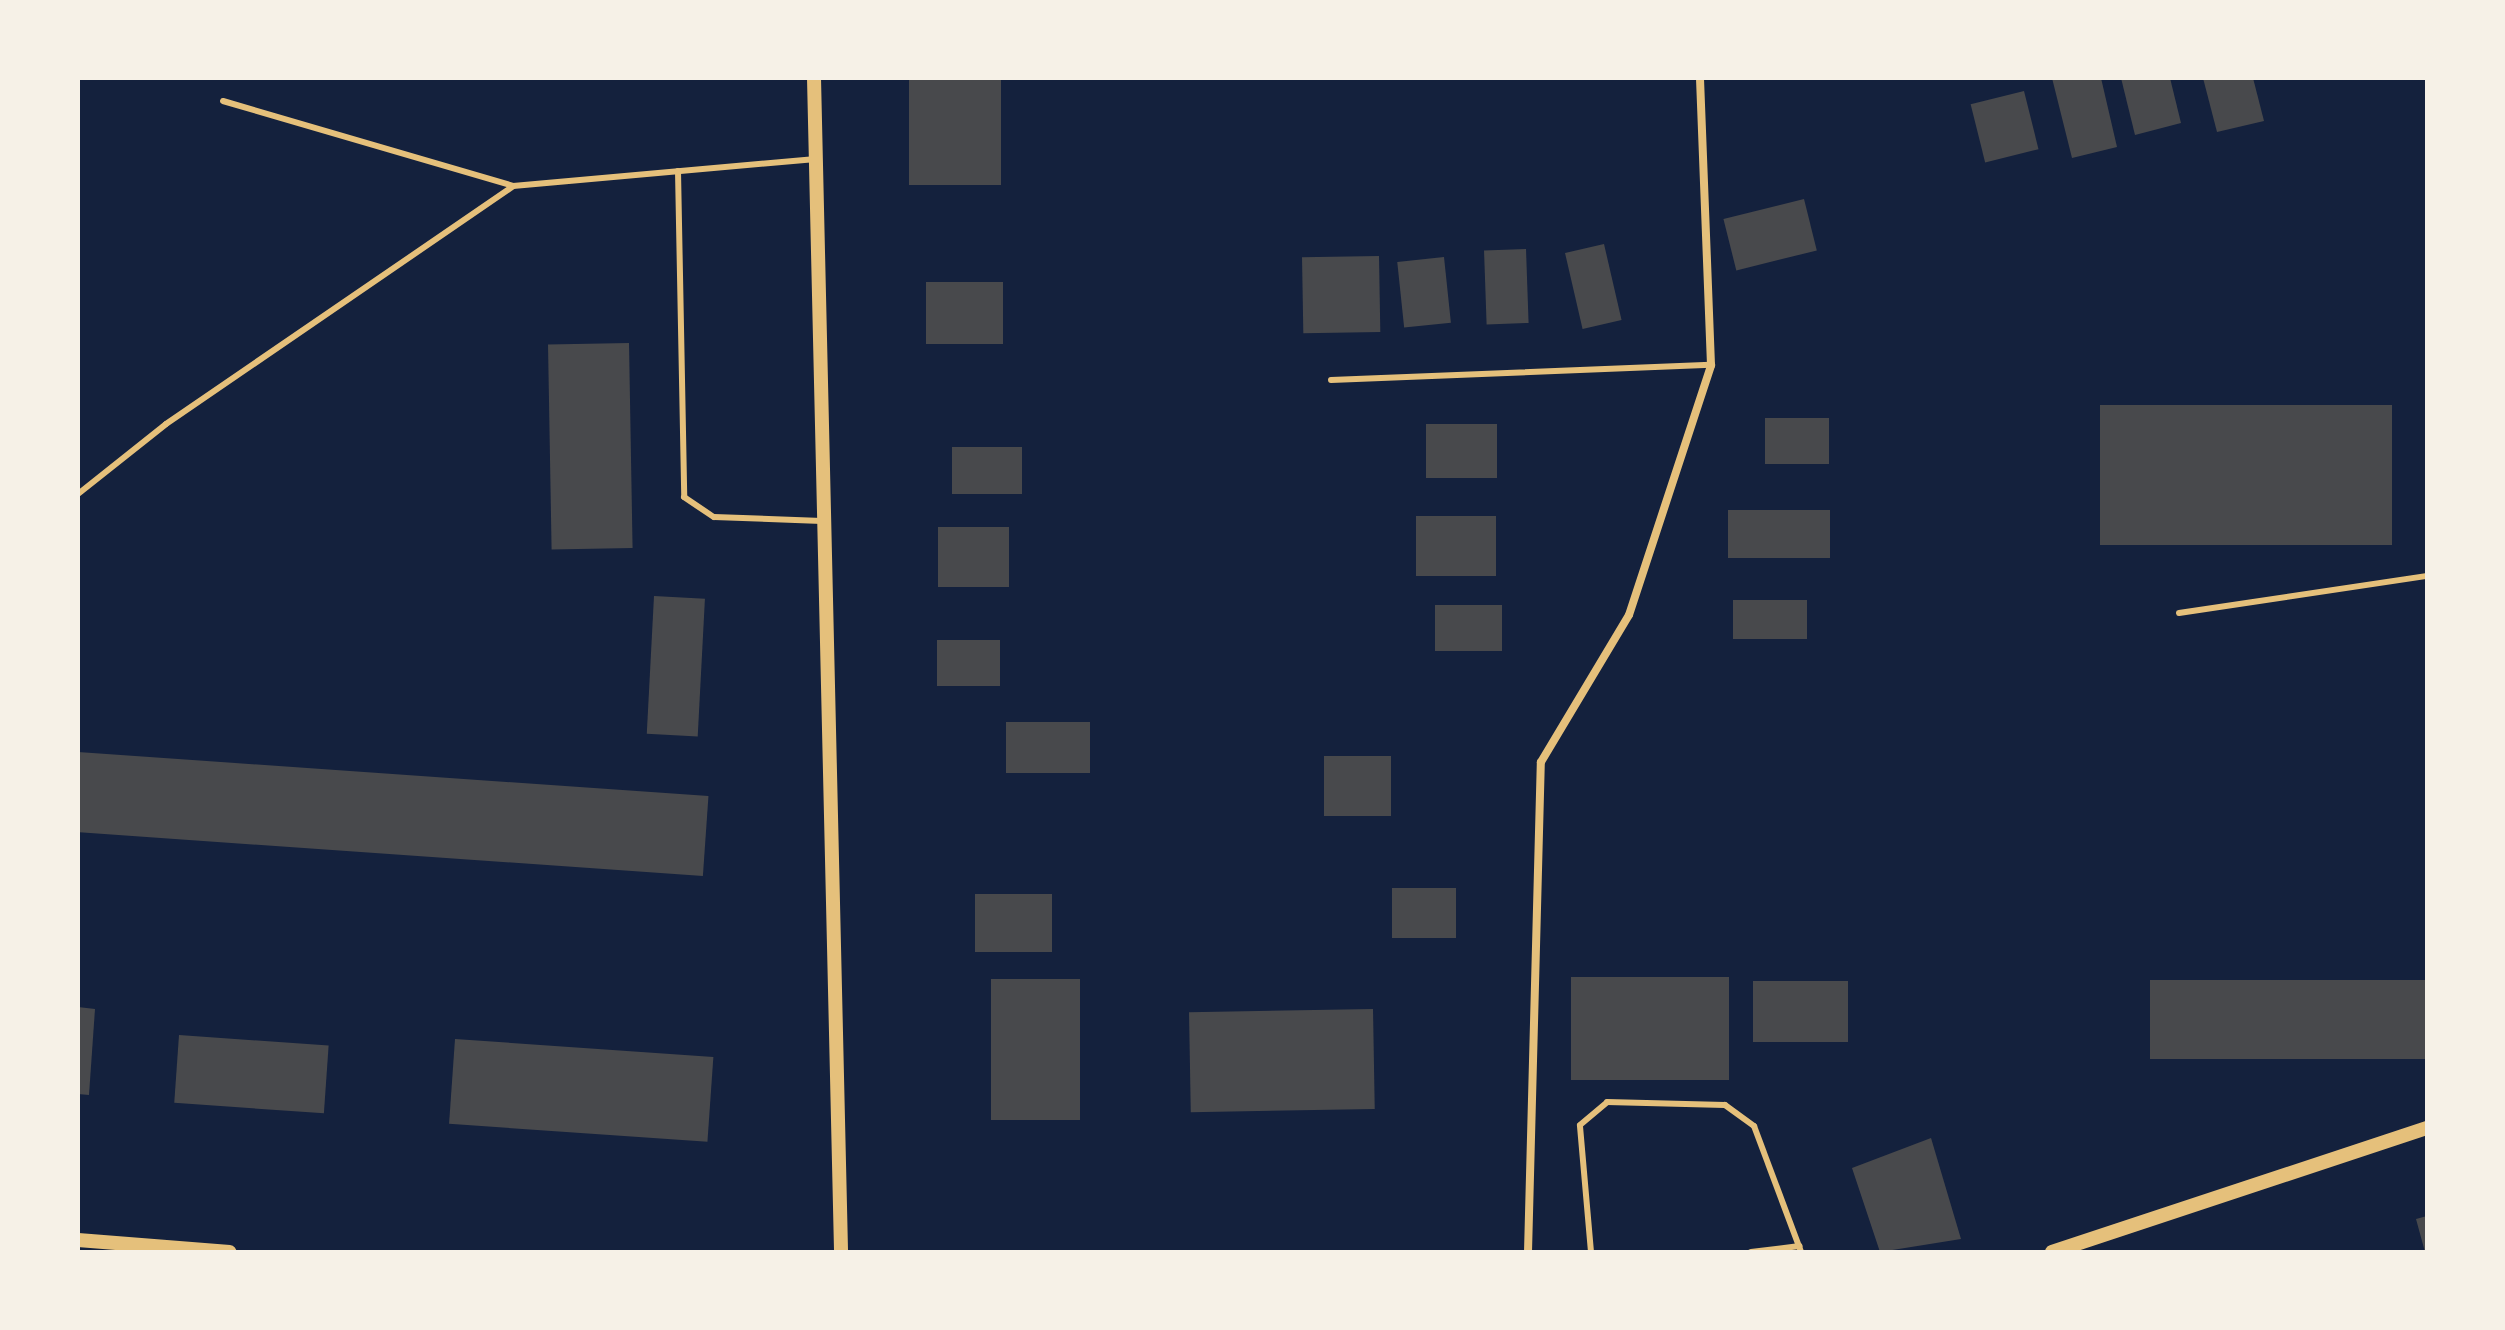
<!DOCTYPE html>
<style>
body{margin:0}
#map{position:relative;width:2505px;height:1330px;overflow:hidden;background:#14213d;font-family:Georgia,serif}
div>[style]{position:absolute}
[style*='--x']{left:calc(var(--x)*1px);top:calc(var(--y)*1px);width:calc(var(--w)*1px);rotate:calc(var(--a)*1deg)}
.building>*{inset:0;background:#48494c;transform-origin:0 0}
.service>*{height:6px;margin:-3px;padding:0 3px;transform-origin:3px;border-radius:3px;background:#e5c07b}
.minor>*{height:8px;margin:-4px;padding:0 4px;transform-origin:4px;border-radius:4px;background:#e5c07b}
.tertiary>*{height:14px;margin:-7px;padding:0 7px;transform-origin:7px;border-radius:7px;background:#e5c07b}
span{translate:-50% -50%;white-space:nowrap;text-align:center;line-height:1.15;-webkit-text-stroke:8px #f6f1e7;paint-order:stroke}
.frame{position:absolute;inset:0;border:80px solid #f6f1e7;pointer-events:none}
</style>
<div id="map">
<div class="building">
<div style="left:909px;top:78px;width:92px;height:107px"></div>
<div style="clip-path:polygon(2052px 78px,2101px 78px,2117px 147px,2072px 158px)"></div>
<div style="clip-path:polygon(2121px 78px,2170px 78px,2181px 123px,2135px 135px)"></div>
<div style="clip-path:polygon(2203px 78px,2253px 78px,2264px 121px,2217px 132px)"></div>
<div style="left:2024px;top:91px;width:60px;height:55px;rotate:76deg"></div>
<div style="left:1804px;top:199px;width:53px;height:83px;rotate:76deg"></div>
<div style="left:1604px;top:244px;width:78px;height:40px;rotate:77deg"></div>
<div style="left:1526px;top:249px;width:74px;height:42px;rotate:88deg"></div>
<div style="left:1379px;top:256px;width:76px;height:77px;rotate:89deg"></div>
<div style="left:1444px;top:257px;width:66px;height:47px;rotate:84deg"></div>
<div style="left:926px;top:282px;width:77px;height:62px"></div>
<div style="left:629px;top:343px;width:205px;height:81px;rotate:89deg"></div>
<div style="left:2392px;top:405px;width:140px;height:292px;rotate:90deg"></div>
<div style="left:1765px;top:418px;width:64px;height:46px"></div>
<div style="left:1497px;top:424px;width:54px;height:71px;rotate:90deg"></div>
<div style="left:952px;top:447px;width:70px;height:47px"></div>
<div style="left:1728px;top:510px;width:102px;height:48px"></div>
<div style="left:1416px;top:516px;width:80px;height:60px"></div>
<div style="left:938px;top:527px;width:71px;height:60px"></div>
<div style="left:654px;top:596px;width:51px;height:138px;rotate:3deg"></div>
<div style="left:1807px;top:600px;width:39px;height:74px;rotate:90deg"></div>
<div style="left:1435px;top:605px;width:67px;height:46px"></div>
<div style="left:1000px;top:640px;width:46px;height:63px;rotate:90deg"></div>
<div style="left:1006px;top:722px;width:84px;height:51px"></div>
<div style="left:78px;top:752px;width:632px;height:80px;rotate:4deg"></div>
<div style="left:1391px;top:756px;width:60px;height:67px;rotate:90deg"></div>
<div style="left:1392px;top:888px;width:64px;height:50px"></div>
<div style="left:1052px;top:894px;width:58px;height:77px;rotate:90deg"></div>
<div style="left:1729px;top:977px;width:103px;height:158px;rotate:90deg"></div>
<div style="left:1080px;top:979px;width:141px;height:89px;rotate:90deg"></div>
<div style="left:2427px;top:980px;width:79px;height:277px;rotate:90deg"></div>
<div style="left:1753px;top:981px;width:95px;height:61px"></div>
<div style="clip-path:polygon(78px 1007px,95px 1009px,89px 1095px,78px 1094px)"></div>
<div style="left:1373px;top:1009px;width:100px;height:184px;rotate:89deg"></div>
<div style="left:179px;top:1035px;width:150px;height:68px;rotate:4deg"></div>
<div style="left:455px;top:1039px;width:259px;height:85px;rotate:4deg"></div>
<div style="clip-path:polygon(1931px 1138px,1961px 1239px,1880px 1252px,1852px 1168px)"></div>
<div style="clip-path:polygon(2427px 1216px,2427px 1252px,2425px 1252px,2416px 1219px)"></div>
</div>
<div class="service">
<div style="--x:223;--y:101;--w:302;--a:16.3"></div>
<div style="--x:678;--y:171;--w:326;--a:88.9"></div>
<div style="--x:684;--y:497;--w:36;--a:34"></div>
<div style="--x:714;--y:517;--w:108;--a:2.1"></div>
<div style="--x:1331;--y:380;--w:380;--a:-2.3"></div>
<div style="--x:78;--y:494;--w:112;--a:-38.5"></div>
<div style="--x:166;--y:424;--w:421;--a:-34.4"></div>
<div style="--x:513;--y:186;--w:304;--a:-5.1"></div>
<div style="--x:2179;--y:613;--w:251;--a:-8.5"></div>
<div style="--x:1591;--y:1252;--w:127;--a:-95"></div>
<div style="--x:1580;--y:1125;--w:35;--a:-40"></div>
<div style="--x:1607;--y:1102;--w:118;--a:1.5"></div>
<div style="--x:1725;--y:1105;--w:36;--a:36"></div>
<div style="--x:1754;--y:1126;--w:134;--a:69.5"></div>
<div style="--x:1751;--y:1252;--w:49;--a:-7"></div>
</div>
<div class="minor">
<div style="--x:1528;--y:1252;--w:490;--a:-88.5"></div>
<div style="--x:1541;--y:762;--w:171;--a:-59.1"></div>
<div style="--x:1629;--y:615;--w:263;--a:-71.8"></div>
<div style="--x:1711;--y:365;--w:287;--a:-92.2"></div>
</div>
<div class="tertiary">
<div style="--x:814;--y:78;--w:1174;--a:88.68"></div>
<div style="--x:78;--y:1240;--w:152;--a:4.5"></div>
<div style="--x:2052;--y:1252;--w:395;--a:-18.3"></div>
</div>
<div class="frame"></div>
</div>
